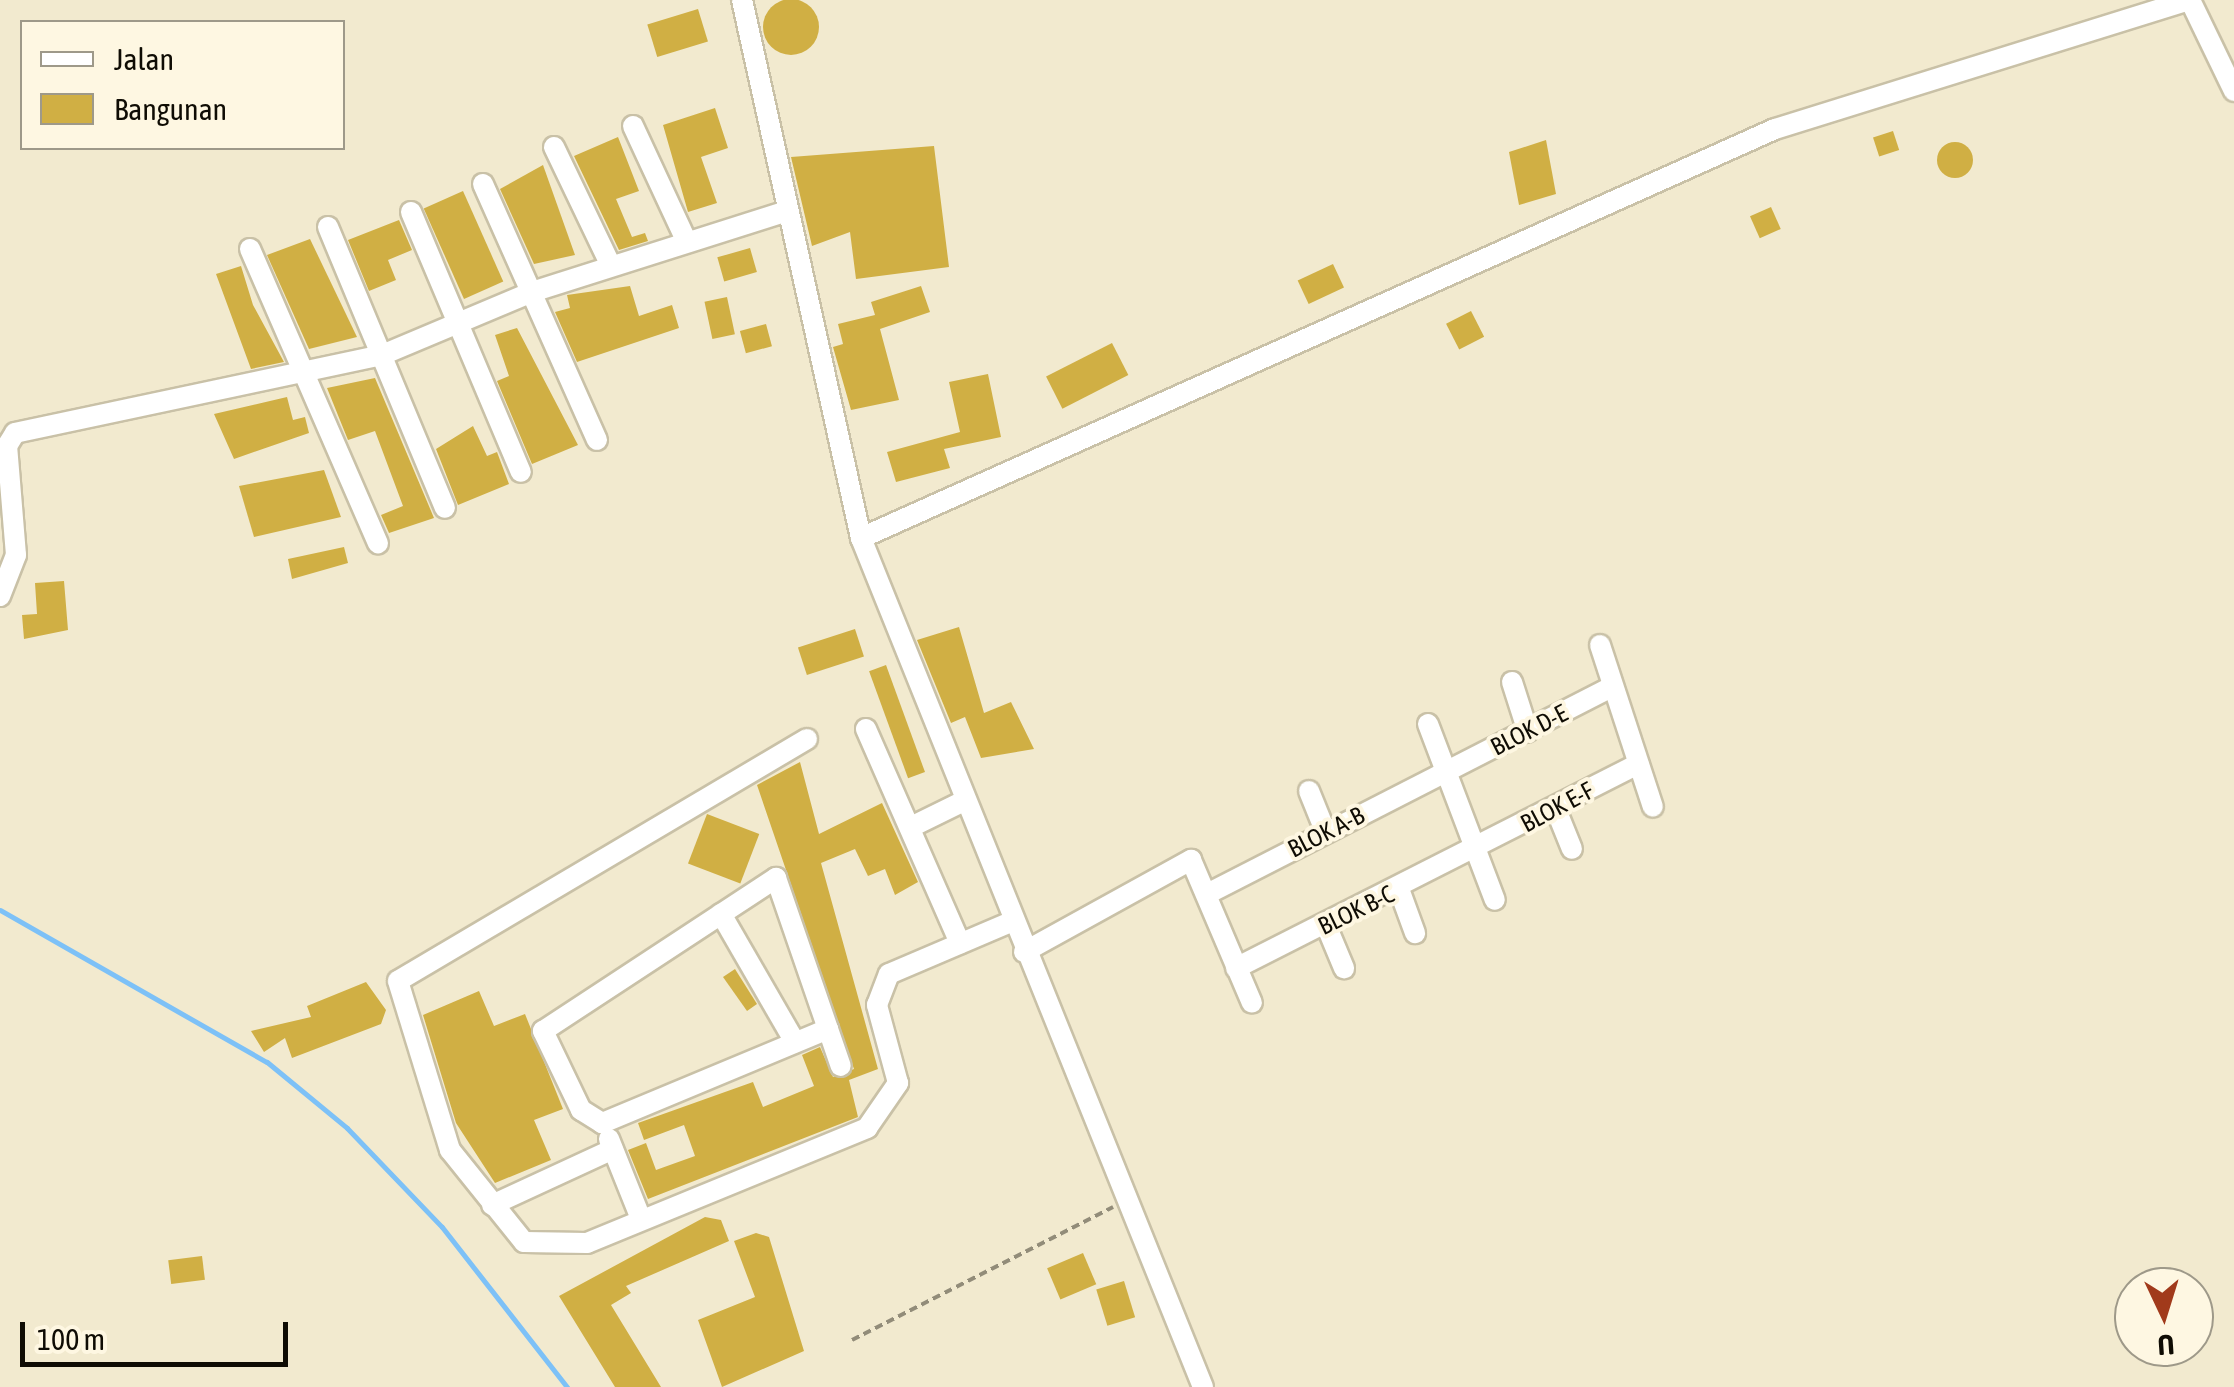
<!DOCTYPE html>
<style>
body{margin:0}
#map{position:relative;width:2234px;height:1387px;overflow:hidden;background:#f2eacf;font-family:"Asap Condensed",sans-serif}
div>[style]{position:absolute}
[style*='--x']{left:calc(var(--x)*1px);top:calc(var(--y)*1px);width:calc(var(--w)*1px);rotate:calc(var(--a)*1deg)}
.stream>*{height:5px;margin:-2.5px;padding:0 2.5px;transform-origin:2.5px;border-radius:2.5px;background:#7dc1f7}
.building>*{inset:0;background:#d0af44;transform-origin:0 0}
.round{border-radius:50%}
.path>*{height:4px;margin-top:-2px;transform-origin:0;background:repeating-linear-gradient(90deg,#928c79 0 8px,transparent 0 13px)}
.roads{filter:drop-shadow(2px 0 #c9c1a7) drop-shadow(-2px 0 #c9c1a7) drop-shadow(0 2px #c9c1a7) drop-shadow(0 -2px #c9c1a7)}
.minor>*{height:20px;margin:-10px;padding:0 10px;transform-origin:10px;border-radius:10px;background:#fff}
span{translate:-50% -50%;white-space:nowrap;text-align:center;line-height:1.15;-webkit-text-stroke:8px #fef7e2;paint-order:stroke}
.street-label{font-size:25px;color:#0f0c04}
.legend{position:absolute;left:20px;top:20px;width:325px;height:130px;box-sizing:border-box;background:#fef7e2;border:2px solid #9e9989;margin:0;padding:12px 18px;list-style:none;font-size:30px;color:#0f0c04}
.legend li{display:flex;align-items:center;gap:20px;height:50px}
.legend b{width:50px;border:2px solid #9e9989}
.north{position:absolute;left:2114px;top:1267px;width:100px;height:100px;box-sizing:border-box;background:#fef7e2;border:2px solid #9e9989;border-radius:50%;rotate:176deg;font-size:28px;font-weight:700;line-height:40px;text-align:center;color:#0f0c04}
.north::after{content:'';display:block;margin:auto;width:35px;height:45px;background:#a13a1b;clip-path:polygon(50% 0,100% 100%,50% 72%,0 100%)}
.scale{position:absolute;left:20px;top:1322px;width:268px;height:45px;box-sizing:border-box;border:5px solid #0f0c04;border-top:0;padding-left:12px;font-size:30px;line-height:35px;white-space:nowrap;color:#0f0c04;-webkit-text-stroke:8px #fef7e2;paint-order:stroke}
</style>
<div id="map">
<div class="stream">
<div style="--x:0;--y:910;--w:307;--a:29.7"></div>
<div style="--x:267;--y:1062;--w:104;--a:39.5"></div>
<div style="--x:347;--y:1128;--w:137;--a:46.2"></div>
<div style="--x:442;--y:1227;--w:203;--a:52"></div>
</div>
<div class="building">
<div class="round" style="left:763px;top:-1px;width:56px;height:56px"></div>
<div style="left:698px;top:9px;width:34px;height:53px;rotate:73deg"></div>
<div style="clip-path:polygon(715px 108px,728px 148px,701px 157px,717px 203px,688px 212px,663px 125px)"></div>
<div style="left:1893px;top:131px;width:20px;height:21px;rotate:72deg"></div>
<div style="clip-path:polygon(618px 137px,639px 191px,616px 199px,632px 237px,645px 233px,648px 241px,619px 250px,574px 156px)"></div>
<div style="clip-path:polygon(1546px 140px,1556px 194px,1519px 205px,1509px 152px)"></div>
<div class="round" style="left:1937px;top:142px;width:36px;height:36px"></div>
<div style="clip-path:polygon(934px 146px,949px 267px,856px 279px,850px 232px,812px 246px,791px 157px)"></div>
<div style="clip-path:polygon(543px 165px,575px 255px,534px 264px,500px 189px)"></div>
<div style="left:463px;top:191px;width:99px;height:43px;rotate:66deg"></div>
<div style="left:1771px;top:207px;width:24px;height:23px;rotate:66deg"></div>
<div style="clip-path:polygon(399px 220px,412px 250px,388px 260px,396px 280px,369px 291px,348px 240px)"></div>
<div style="clip-path:polygon(310px 239px,357px 337px,309px 349px,267px 255px)"></div>
<div style="left:750px;top:248px;width:25px;height:34px;rotate:74deg"></div>
<div style="left:1333px;top:264px;width:26px;height:39px;rotate:65deg"></div>
<div style="clip-path:polygon(241px 266px,253px 305px,284px 362px,251px 369px,216px 274px)"></div>
<div style="clip-path:polygon(630px 286px,639px 316px,672px 305px,679px 328px,577px 362px,555px 312px,570px 308px,567px 295px)"></div>
<div style="clip-path:polygon(921px 286px,930px 312px,880px 329px,899px 400px,851px 410px,833px 347px,843px 344px,838px 324px,875px 315px,871px 302px)"></div>
<div style="left:727px;top:297px;width:38px;height:23px;rotate:78deg"></div>
<div style="left:1471px;top:311px;width:29px;height:28px;rotate:63deg"></div>
<div style="left:766px;top:324px;width:23px;height:27px;rotate:75deg"></div>
<div style="clip-path:polygon(517px 328px,578px 445px,532px 464px,497px 381px,509px 376px,495px 335px)"></div>
<div style="left:1112px;top:343px;width:36px;height:74px;rotate:63deg"></div>
<div style="clip-path:polygon(988px 374px,1001px 437px,944px 449px,950px 468px,896px 482px,887px 452px,960px 432px,949px 382px)"></div>
<div style="clip-path:polygon(375px 378px,434px 518px,389px 533px,381px 515px,403px 506px,375px 431px,348px 440px,327px 388px)"></div>
<div style="clip-path:polygon(287px 397px,293px 420px,305px 417px,309px 433px,234px 459px,214px 414px)"></div>
<div style="clip-path:polygon(473px 426px,487px 456px,497px 452px,509px 484px,458px 505px,436px 449px)"></div>
<div style="clip-path:polygon(324px 470px,341px 517px,254px 537px,239px 486px)"></div>
<div style="clip-path:polygon(344px 547px,348px 563px,292px 579px,288px 559px)"></div>
<div style="clip-path:polygon(64px 581px,68px 630px,24px 639px,22px 615px,37px 614px,35px 583px)"></div>
<div style="clip-path:polygon(959px 627px,984px 713px,1011px 702px,1034px 749px,981px 758px,965px 717px,951px 723px,917px 640px)"></div>
<div style="left:855px;top:629px;width:29px;height:60px;rotate:72deg"></div>
<div style="left:886px;top:665px;width:114px;height:18px;rotate:70deg"></div>
<div style="clip-path:polygon(800px 762px,819px 834px,882px 803px,918px 882px,895px 895px,885px 869px,868px 876px,855px 849px,821px 863px,878px 1069px,849px 1080px,858px 1117px,648px 1199px,628px 1150px,646px 1143px,656px 1170px,695px 1156px,684px 1125px,644px 1140px,638px 1123px,753px 1082px,763px 1107px,814px 1086px,802px 1055px,820px 1047px,833px 1077px,854px 1069px,757px 785px)"></div>
<div style="left:707px;top:814px;width:56px;height:53px;rotate:21deg"></div>
<div style="clip-path:polygon(735px 969px,757px 1004px,747px 1011px,723px 977px)"></div>
<div style="clip-path:polygon(366px 982px,386px 1010px,381px 1024px,292px 1058px,285px 1038px,264px 1052px,251px 1031px,311px 1017px,307px 1006px)"></div>
<div style="clip-path:polygon(479px 991px,494px 1026px,525px 1014px,563px 1109px,534px 1120px,551px 1160px,495px 1183px,456px 1123px,423px 1015px)"></div>
<div style="clip-path:polygon(705px 1217px,721px 1220px,729px 1241px,626px 1286px,631px 1293px,611px 1305px,661px 1387px,615px 1387px,559px 1296px)"></div>
<div style="clip-path:polygon(756px 1233px,769px 1237px,804px 1351px,722px 1387px,698px 1320px,755px 1297px,734px 1241px)"></div>
<div style="left:1083px;top:1253px;width:34px;height:39px;rotate:67deg"></div>
<div style="left:202px;top:1256px;width:24px;height:34px;rotate:83deg"></div>
<div style="left:1124px;top:1281px;width:38px;height:29px;rotate:73deg"></div>
</div>
<div class="path">
<div style="--x:852;--y:1340;--w:293;--a:-27"></div>
</div>
<div class="roads">
<div class="minor">
<div style="--x:742;--y:0;--w:551;--a:77.53"></div>
<div style="--x:861;--y:538;--w:915;--a:68.06"></div>
<div style="--x:2190;--y:0;--w:101;--a:64.2"></div>
<div style="--x:633;--y:126;--w:126;--a:65.1"></div>
<div style="--x:554;--y:147;--w:132;--a:64.4"></div>
<div style="--x:483;--y:184;--w:280;--a:66"></div>
<div style="--x:411;--y:212;--w:282;--a:67.1"></div>
<div style="--x:328;--y:227;--w:304;--a:67.4"></div>
<div style="--x:250;--y:249;--w:321;--a:66.5"></div>
<div style="--x:861;--y:538;--w:1001;--a:-24.11"></div>
<div style="--x:1775;--y:129;--w:434;--a:-17.3"></div>
<div style="--x:0;--y:596;--w:44;--a:-68.7"></div>
<div style="--x:16;--y:555;--w:109;--a:-94.7"></div>
<div style="--x:7;--y:446;--w:15;--a:-58"></div>
<div style="--x:15;--y:433;--w:375;--a:-12"></div>
<div style="--x:382;--y:355;--w:163;--a:-22.8"></div>
<div style="--x:532;--y:292;--w:264;--a:-17.6"></div>
<div style="--x:1600;--y:645;--w:170;--a:71.9"></div>
<div style="--x:1512;--y:682;--w:52;--a:72.3"></div>
<div style="--x:1428;--y:724;--w:188;--a:69.2"></div>
<div style="--x:866;--y:729;--w:234;--a:66.3"></div>
<div style="--x:807;--y:739;--w:475;--a:149.4"></div>
<div style="--x:398;--y:981;--w:177;--a:72.9"></div>
<div style="--x:450;--y:1150;--w:118;--a:51.2"></div>
<div style="--x:524;--y:1242;--w:63;--a:0.9"></div>
<div style="--x:587;--y:1243;--w:303;--a:-22.3"></div>
<div style="--x:867;--y:1128;--w:55;--a:-55.4"></div>
<div style="--x:898;--y:1083;--w:81;--a:-105.1"></div>
<div style="--x:877;--y:1005;--w:33;--a:-69"></div>
<div style="--x:889;--y:974;--w:133;--a:-23.1"></div>
<div style="--x:1309;--y:791;--w:45;--a:68"></div>
<div style="--x:1555;--y:807;--w:45;--a:68"></div>
<div style="--x:913;--y:826;--w:55;--a:-26.1"></div>
<div style="--x:1399;--y:889;--w:47;--a:70"></div>
<div style="--x:1207;--y:894;--w:454;--a:-27.1"></div>
<div style="--x:721;--y:914;--w:148;--a:60"></div>
<div style="--x:1326;--y:925;--w:47;--a:67.3"></div>
<div style="--x:1024;--y:952;--w:191;--a:-28.9"></div>
<div style="--x:1191;--y:860;--w:155;--a:66.9"></div>
<div style="--x:1236;--y:968;--w:451;--a:-26.9"></div>
<div style="--x:828;--y:1029;--w:245;--a:157.4"></div>
<div style="--x:602;--y:1123;--w:25;--a:-148"></div>
<div style="--x:581;--y:1110;--w:88;--a:-115.7"></div>
<div style="--x:543;--y:1031;--w:279;--a:-33.3"></div>
<div style="--x:776;--y:878;--w:160;--a:71"></div>
<div style="--x:828;--y:1029;--w:39;--a:71"></div>
<div style="--x:609;--y:1139;--w:86;--a:68.2"></div>
<div style="--x:492;--y:1205;--w:133;--a:-24.8"></div>
</div>
</div>
<div class="street-label">
<span style="left:1529px;top:730px;rotate:-27deg">BLOK D-E</span>
<span style="left:1557px;top:807px;rotate:-28deg">BLOK E-F</span>
<span style="left:1326px;top:832px;rotate:-27deg">BLOK A-B</span>
<span style="left:1356px;top:910px;rotate:-26deg">BLOK B-C</span>
</div>
<ul class="legend">
<li><b style="height:12px;background:#fff"></b>Jalan</li>
<li><b style="height:28px;background:#d0af44"></b>Bangunan</li>
</ul>
<div class="north">U</div>
<div class="scale">100 m</div>
</div>
